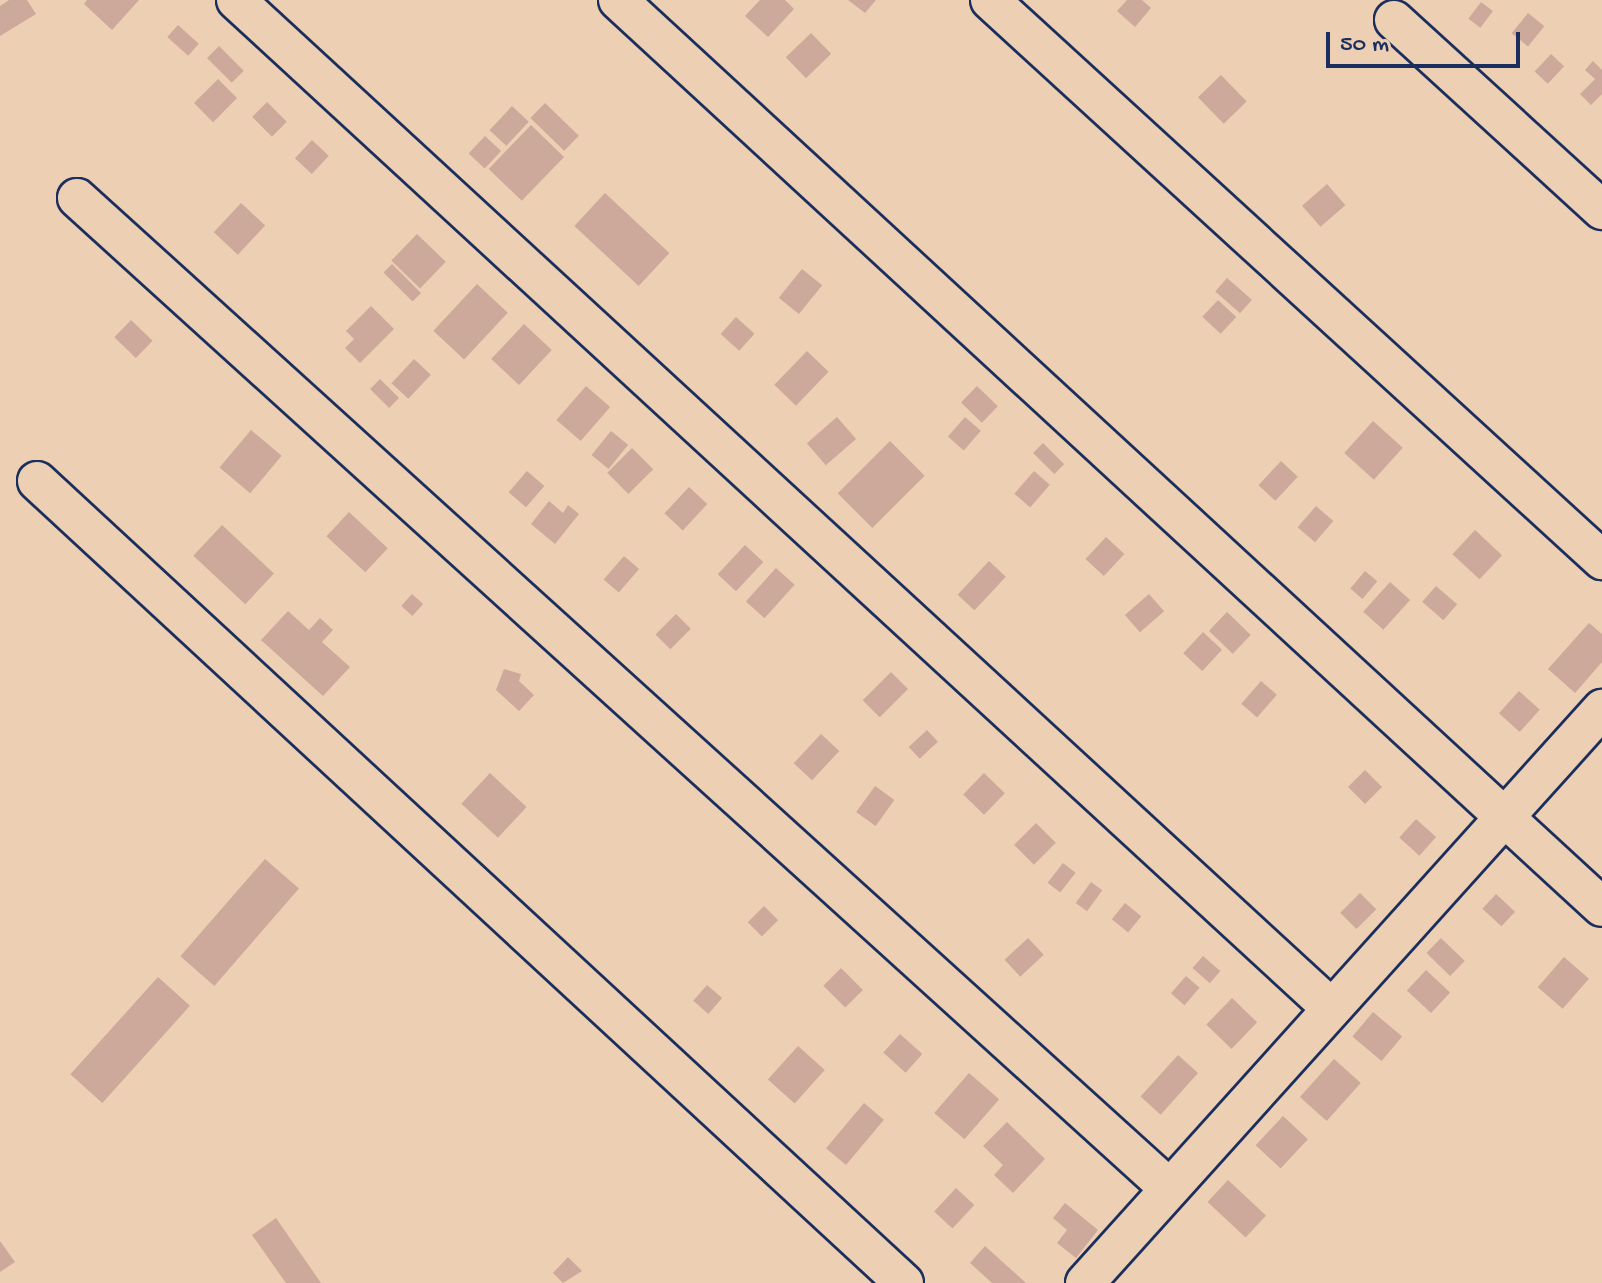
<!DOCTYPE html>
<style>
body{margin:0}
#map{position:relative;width:1602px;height:1283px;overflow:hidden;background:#edcfb3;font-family:"Gochi Hand",sans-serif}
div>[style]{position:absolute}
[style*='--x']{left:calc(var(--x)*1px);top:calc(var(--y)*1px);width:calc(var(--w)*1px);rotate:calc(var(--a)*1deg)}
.building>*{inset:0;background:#cda99b;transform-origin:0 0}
.roads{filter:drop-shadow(2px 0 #1b2f5e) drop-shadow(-2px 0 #1b2f5e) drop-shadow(0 2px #1b2f5e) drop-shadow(0 -2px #1b2f5e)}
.minor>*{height:38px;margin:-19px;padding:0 19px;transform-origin:19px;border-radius:19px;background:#edcfb3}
span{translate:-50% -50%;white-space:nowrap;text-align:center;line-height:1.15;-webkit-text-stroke:7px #edcfb3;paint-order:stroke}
.scale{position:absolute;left:1326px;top:32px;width:194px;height:36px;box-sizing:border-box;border:4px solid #1b2f5e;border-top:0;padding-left:10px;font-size:24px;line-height:28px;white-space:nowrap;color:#1b2f5e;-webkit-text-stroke:6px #edcfb3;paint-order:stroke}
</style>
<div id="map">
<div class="building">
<div style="clip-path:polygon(9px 0,27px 0,36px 14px,0 36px,0 6px)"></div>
<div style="clip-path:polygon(87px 0,139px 0,112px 30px,84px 4px)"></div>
<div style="clip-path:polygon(760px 0,785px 0,794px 9px,768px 37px,745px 16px)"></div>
<div style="clip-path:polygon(848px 0,876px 0,865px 13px)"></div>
<div style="clip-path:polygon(1127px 0,1142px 0,1151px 8px,1135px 27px,1117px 11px)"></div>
<div style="left:1481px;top:2px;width:15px;height:21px;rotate:37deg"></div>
<div style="left:1528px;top:13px;width:21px;height:26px;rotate:39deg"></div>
<div style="left:178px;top:25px;width:28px;height:16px;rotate:42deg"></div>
<div style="left:811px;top:33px;width:29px;height:35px;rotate:46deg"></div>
<div style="left:219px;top:46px;width:35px;height:17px;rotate:45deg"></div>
<div style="left:1551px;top:54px;width:18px;height:24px;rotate:43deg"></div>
<div style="clip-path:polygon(1593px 61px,1602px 70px,1602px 94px,1591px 105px,1580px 94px,1595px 79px,1585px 70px)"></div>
<div style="left:1221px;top:75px;width:37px;height:32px;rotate:46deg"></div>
<div style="left:218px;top:79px;width:27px;height:34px;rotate:45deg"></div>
<div style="left:267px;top:102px;width:28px;height:21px;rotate:45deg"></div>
<div style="left:545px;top:103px;width:47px;height:21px;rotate:44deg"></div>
<div style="left:512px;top:106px;width:23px;height:33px;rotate:43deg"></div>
<div style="left:531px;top:125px;width:46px;height:61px;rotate:44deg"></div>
<div style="left:485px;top:136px;width:22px;height:24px;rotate:43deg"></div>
<div style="left:312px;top:140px;width:23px;height:25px;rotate:43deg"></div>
<div style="left:1327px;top:184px;width:28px;height:33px;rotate:49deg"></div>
<div style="left:605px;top:193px;width:88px;height:45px;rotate:43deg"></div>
<div style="left:241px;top:203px;width:33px;height:40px;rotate:43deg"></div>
<div style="left:417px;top:234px;width:40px;height:37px;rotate:44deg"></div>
<div style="left:392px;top:264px;width:41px;height:12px;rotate:45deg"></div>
<div style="left:802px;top:269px;width:26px;height:37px;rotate:39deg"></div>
<div style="left:1227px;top:278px;width:33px;height:18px;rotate:41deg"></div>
<div style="left:477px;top:284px;width:42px;height:64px;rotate:43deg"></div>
<div style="left:1218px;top:300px;width:25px;height:23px;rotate:43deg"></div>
<div style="clip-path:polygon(371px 306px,394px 329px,360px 363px,345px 348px,354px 339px,346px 331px)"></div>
<div style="left:736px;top:317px;width:25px;height:23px;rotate:42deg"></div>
<div style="left:131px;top:320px;width:30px;height:24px;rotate:44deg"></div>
<div style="left:524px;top:324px;width:38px;height:48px;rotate:43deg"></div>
<div style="left:807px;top:351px;width:30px;height:47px;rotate:44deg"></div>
<div style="left:414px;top:359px;width:23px;height:33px;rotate:43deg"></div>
<div style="left:380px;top:379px;width:27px;height:14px;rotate:45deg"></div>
<div style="left:586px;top:386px;width:32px;height:45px;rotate:41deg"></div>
<div style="left:977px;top:386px;width:29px;height:23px;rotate:44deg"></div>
<div style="left:837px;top:417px;width:29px;height:40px;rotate:49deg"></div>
<div style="left:965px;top:417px;width:21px;height:26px;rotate:41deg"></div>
<div style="left:1373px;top:421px;width:40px;height:43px;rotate:42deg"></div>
<div style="left:251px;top:430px;width:40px;height:49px;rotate:40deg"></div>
<div style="left:611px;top:431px;width:22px;height:31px;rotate:39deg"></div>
<div style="left:890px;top:441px;width:49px;height:74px;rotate:45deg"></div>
<div style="left:1043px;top:443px;width:30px;height:14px;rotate:45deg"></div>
<div style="left:632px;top:448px;width:30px;height:35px;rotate:45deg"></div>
<div style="left:1281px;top:461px;width:23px;height:33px;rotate:43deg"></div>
<div style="left:527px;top:471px;width:23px;height:28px;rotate:41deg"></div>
<div style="left:1034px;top:471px;width:21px;height:30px;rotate:41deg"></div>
<div style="left:689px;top:487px;width:25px;height:36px;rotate:43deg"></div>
<div style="clip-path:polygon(549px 501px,563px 513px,568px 505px,579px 514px,555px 544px,531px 524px)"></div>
<div style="left:1316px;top:506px;width:23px;height:28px;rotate:41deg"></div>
<div style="left:349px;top:512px;width:53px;height:33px;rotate:43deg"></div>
<div style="left:222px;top:525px;width:71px;height:42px;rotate:43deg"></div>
<div style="left:1475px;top:530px;width:37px;height:33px;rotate:43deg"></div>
<div style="left:1106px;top:537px;width:25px;height:30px;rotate:43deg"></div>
<div style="left:745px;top:545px;width:25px;height:40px;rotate:43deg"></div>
<div style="left:624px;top:556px;width:20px;height:31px;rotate:41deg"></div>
<div style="left:989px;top:561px;width:23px;height:46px;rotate:43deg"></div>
<div style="left:776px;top:568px;width:25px;height:45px;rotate:42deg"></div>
<div style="left:1365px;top:571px;width:16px;height:23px;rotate:40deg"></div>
<div style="left:1390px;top:582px;width:27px;height:40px;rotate:42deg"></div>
<div style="left:1436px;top:586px;width:28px;height:21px;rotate:41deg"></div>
<div style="left:412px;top:594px;width:15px;height:16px;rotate:42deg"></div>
<div style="left:1149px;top:594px;width:23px;height:32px;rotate:49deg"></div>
<div style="clip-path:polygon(288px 611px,309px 630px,320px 618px,333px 630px,322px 642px,350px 667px,323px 696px,261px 640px)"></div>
<div style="left:1227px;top:612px;width:33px;height:26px;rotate:44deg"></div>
<div style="left:676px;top:614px;width:21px;height:29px;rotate:45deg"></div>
<div style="clip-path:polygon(1589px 623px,1602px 634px,1602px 662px,1575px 693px,1548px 669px)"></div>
<div style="left:1203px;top:632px;width:26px;height:29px;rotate:43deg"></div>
<div style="clip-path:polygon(504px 669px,521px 674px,519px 681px,534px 695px,519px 711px,496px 690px)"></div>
<div style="left:891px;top:672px;width:24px;height:40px;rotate:45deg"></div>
<div style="left:1261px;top:681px;width:21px;height:30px;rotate:41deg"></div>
<div style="left:1519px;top:691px;width:28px;height:30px;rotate:42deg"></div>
<div style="left:927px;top:730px;width:16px;height:25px;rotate:47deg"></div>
<div style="left:821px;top:734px;width:25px;height:40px;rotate:43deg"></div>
<div style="left:1365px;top:770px;width:24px;height:24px;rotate:45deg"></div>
<div style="left:490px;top:773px;width:50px;height:42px;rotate:43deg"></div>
<div style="left:984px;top:773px;width:29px;height:30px;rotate:44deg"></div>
<div style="left:875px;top:786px;width:24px;height:32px;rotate:36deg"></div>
<div style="left:1416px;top:819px;width:27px;height:25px;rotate:42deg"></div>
<div style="left:1036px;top:823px;width:28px;height:31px;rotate:45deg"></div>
<div style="left:265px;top:859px;width:45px;height:129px;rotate:41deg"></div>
<div style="left:1063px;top:863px;width:16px;height:25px;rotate:38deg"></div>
<div style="left:1091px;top:882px;width:14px;height:26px;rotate:36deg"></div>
<div style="left:1360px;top:893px;width:23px;height:28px;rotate:45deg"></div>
<div style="left:1496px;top:894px;width:26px;height:20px;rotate:43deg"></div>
<div style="left:1125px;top:903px;width:21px;height:21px;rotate:39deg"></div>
<div style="left:764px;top:906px;width:20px;height:23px;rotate:45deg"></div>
<div style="left:1028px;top:938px;width:23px;height:32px;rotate:47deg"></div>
<div style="left:1441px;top:938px;width:33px;height:21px;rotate:44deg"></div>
<div style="left:1203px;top:956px;width:23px;height:16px;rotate:41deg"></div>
<div style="left:1564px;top:957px;width:33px;height:40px;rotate:41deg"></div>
<div style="left:841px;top:968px;width:31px;height:25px;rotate:45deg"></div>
<div style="left:1426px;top:970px;width:33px;height:28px;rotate:43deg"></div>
<div style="left:1186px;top:976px;width:18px;height:23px;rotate:41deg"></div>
<div style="left:158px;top:977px;width:43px;height:131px;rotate:42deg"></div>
<div style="left:707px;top:985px;width:20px;height:21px;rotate:41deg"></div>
<div style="left:1232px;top:998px;width:35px;height:37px;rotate:44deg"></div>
<div style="left:1373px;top:1012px;width:38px;height:32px;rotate:40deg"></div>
<div style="left:900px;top:1034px;width:30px;height:25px;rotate:42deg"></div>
<div style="left:798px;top:1046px;width:36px;height:45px;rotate:42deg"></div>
<div style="left:1178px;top:1055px;width:27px;height:56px;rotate:42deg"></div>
<div style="left:1334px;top:1059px;width:36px;height:51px;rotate:42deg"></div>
<div style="left:969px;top:1073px;width:40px;height:53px;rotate:41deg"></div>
<div style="left:864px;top:1103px;width:26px;height:59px;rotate:40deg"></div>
<div style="left:1283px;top:1116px;width:34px;height:40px;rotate:43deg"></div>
<div style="clip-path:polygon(1007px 1122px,1045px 1159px,1013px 1193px,994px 1175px,1003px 1165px,983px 1146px)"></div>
<div style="left:1228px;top:1180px;width:52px;height:30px;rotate:43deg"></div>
<div style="left:956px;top:1188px;width:25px;height:32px;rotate:43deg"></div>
<div style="clip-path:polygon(1065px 1203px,1098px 1230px,1076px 1258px,1057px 1243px,1067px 1230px,1053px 1218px)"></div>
<div style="clip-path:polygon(276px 1218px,321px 1283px,286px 1283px,252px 1235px)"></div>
<div style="clip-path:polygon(0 1241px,15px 1262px,0 1272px)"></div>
<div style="clip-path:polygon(985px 1246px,1026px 1283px,992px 1283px,970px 1263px)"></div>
<div style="clip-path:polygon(568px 1257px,582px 1271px,563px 1283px,553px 1273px)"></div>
</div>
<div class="roads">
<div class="minor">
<div style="--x:236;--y:0;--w:1488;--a:42.63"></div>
<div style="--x:618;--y:0;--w:1338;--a:42.67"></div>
<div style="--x:990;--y:0;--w:830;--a:42.46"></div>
<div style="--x:1394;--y:20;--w:282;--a:42.4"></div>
<div style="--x:77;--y:198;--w:1474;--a:42.2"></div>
<div style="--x:37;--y:481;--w:1181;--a:42.77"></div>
<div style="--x:1085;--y:1283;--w:773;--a:-47.99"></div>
</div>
</div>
<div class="scale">50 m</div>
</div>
